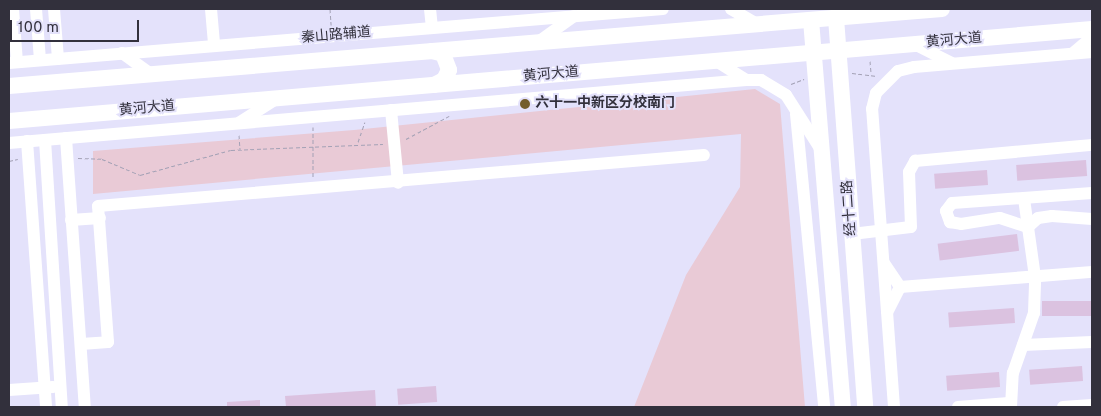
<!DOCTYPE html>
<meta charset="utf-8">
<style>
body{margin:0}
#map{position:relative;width:1101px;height:416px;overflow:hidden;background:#e4e2fb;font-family:Overpass,"Noto Sans SC",sans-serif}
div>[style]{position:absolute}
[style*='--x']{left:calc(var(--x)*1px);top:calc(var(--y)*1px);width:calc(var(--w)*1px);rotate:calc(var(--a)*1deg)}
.green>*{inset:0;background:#e9cad6}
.building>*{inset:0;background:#dbc2e0;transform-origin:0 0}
.path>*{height:1px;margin-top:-0.5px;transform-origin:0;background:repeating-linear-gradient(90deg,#a3a1b5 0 4px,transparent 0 6.5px)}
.minor>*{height:12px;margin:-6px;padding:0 6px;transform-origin:6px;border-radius:6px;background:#fff}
.major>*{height:16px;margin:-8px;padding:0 8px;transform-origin:8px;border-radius:8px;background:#fff}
.dots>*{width:14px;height:14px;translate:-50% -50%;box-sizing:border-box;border:2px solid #e4e2fb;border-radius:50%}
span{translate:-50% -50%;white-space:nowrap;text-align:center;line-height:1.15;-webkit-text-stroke:4px #e4e2fb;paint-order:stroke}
.street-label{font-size:14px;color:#32303c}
.poi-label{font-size:14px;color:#32303c;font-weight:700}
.left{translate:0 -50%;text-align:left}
.frame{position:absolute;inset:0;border:10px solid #32303c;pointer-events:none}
.scale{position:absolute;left:10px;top:20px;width:129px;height:22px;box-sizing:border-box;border:2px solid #32303c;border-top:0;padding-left:6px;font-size:15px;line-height:18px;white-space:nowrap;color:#32303c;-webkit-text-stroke:4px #e4e2fb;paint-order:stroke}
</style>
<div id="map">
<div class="green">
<div style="clip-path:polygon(755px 89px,780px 104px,805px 407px,634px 407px,686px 275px,740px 187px,741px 134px,93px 194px,93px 151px,354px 130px)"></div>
</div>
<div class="building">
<div style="left:1086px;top:160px;width:16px;height:70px;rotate:86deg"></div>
<div style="left:987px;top:170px;width:15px;height:53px;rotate:86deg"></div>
<div style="left:1017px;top:234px;width:17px;height:80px;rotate:83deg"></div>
<div style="left:1092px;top:301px;width:15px;height:50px;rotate:90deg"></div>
<div style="left:1014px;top:308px;width:15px;height:66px;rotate:86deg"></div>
<div style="left:1082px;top:366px;width:15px;height:53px;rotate:86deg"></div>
<div style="left:999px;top:372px;width:15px;height:53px;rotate:86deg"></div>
<div style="left:436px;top:386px;width:16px;height:39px;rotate:86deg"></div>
<div style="clip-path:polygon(375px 390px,376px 407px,286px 407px,285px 396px)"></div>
<div style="clip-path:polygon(260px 400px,260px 407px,227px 407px,227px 402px)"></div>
</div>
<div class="path">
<div style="--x:330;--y:9;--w:16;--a:86"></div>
<div style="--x:870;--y:61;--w:11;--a:85"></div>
<div style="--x:852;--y:73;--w:25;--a:7"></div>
<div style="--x:791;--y:84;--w:14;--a:-21"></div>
<div style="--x:313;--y:127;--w:50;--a:90"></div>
<div style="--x:239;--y:135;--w:14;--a:86"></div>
<div style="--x:406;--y:139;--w:49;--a:-28.1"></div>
<div style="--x:358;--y:142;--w:21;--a:-71"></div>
<div style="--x:78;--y:158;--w:24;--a:2"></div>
<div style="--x:102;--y:159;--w:41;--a:22.8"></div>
<div style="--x:140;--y:175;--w:94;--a:-15.4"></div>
<div style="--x:231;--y:150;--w:152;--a:-2.3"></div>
<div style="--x:9;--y:161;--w:9;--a:-13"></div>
</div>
<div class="minor">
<div style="--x:13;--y:9;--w:53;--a:85.7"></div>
<div style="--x:36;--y:9;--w:51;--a:85.5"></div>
<div style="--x:54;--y:9;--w:50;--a:85.4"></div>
<div style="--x:211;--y:9;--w:37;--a:85"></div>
<div style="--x:430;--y:9;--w:19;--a:84"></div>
<div style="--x:731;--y:9;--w:30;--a:30"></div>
<div style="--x:538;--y:42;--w:44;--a:-35.8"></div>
<div style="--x:914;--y:44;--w:42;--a:26.6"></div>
<div style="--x:122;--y:53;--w:36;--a:36"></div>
<div style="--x:1073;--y:53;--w:25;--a:-40"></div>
<div style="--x:716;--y:61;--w:36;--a:32"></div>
<div style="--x:9;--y:63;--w:656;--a:-4.72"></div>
<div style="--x:391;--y:110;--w:73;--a:84.5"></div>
<div style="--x:796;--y:114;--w:294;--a:84.5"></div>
<div style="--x:240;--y:122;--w:43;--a:-32.6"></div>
<div style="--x:66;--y:138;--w:270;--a:86"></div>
<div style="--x:45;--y:140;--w:268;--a:86.4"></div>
<div style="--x:27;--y:141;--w:267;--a:85.9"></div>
<div style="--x:9;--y:143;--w:740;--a:-4.89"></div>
<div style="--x:746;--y:80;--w:15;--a:0"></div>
<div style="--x:761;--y:80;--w:29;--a:31"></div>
<div style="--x:786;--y:95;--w:65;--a:57.5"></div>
<div style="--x:1092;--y:193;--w:140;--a:175.9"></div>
<div style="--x:952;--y:203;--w:10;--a:127"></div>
<div style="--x:946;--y:211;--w:12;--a:70"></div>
<div style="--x:950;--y:222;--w:11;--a:10"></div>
<div style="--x:961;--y:224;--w:39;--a:-9"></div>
<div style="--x:1000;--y:218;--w:29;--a:18"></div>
<div style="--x:1028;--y:227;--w:13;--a:-42"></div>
<div style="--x:1038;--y:218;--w:14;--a:-8"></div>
<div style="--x:1052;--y:216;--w:40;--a:4.3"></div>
<div style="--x:71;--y:220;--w:29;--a:-4"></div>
<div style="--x:852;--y:234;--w:59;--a:-6.8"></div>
<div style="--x:911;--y:227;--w:55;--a:-92.1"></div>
<div style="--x:909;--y:172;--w:13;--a:-61"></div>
<div style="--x:915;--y:161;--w:178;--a:-5.2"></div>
<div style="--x:884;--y:263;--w:29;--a:56"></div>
<div style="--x:900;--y:287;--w:28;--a:117"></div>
<div style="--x:900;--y:287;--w:193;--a:-4.5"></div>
<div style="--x:81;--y:344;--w:27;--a:-4"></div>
<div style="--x:108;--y:342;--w:136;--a:-94.2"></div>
<div style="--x:98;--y:206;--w:608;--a:-4.81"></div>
<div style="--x:1023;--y:345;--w:69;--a:-2.5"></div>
<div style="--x:9;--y:390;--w:44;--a:-3.9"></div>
<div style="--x:894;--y:407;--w:299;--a:-94.2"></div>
<div style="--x:872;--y:109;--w:16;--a:-76"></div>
<div style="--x:876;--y:93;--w:31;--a:-45"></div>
<div style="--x:898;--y:71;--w:16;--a:-14"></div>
<div style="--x:914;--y:67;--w:179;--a:-4.8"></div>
<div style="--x:958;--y:407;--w:51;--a:-4.5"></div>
<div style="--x:1011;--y:407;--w:34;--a:-87"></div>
<div style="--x:1013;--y:373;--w:64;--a:-70.7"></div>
<div style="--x:1034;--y:313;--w:36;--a:-88"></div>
<div style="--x:1035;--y:277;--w:79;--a:-98"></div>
<div style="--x:1063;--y:407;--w:29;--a:-4"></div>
</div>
<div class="major">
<div style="--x:836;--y:18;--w:390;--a:85.7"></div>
<div style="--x:811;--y:20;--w:388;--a:85.3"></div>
<div style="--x:432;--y:51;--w:11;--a:15"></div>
<div style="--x:443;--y:54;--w:17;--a:69"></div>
<div style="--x:449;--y:70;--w:11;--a:117"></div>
<div style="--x:444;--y:80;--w:11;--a:153"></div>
<div style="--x:9;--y:86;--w:936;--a:-4.72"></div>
<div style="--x:9;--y:121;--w:1087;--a:-4.86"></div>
</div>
<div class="dots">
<div style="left:525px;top:104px;background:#735d2d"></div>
</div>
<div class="street-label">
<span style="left:336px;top:36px;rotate:-5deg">秦山路辅道</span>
<span style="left:954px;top:41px;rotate:-5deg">黄河大道</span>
<span style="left:551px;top:75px;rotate:-5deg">黄河大道</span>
<span style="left:147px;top:109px;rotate:-5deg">黄河大道</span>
<span style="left:850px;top:208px;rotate:-94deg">经十二路</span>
</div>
<div class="poi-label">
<span class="left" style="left:535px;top:104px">六十一中新区分校南门</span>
</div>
<div class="frame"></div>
<div class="scale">100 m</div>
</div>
